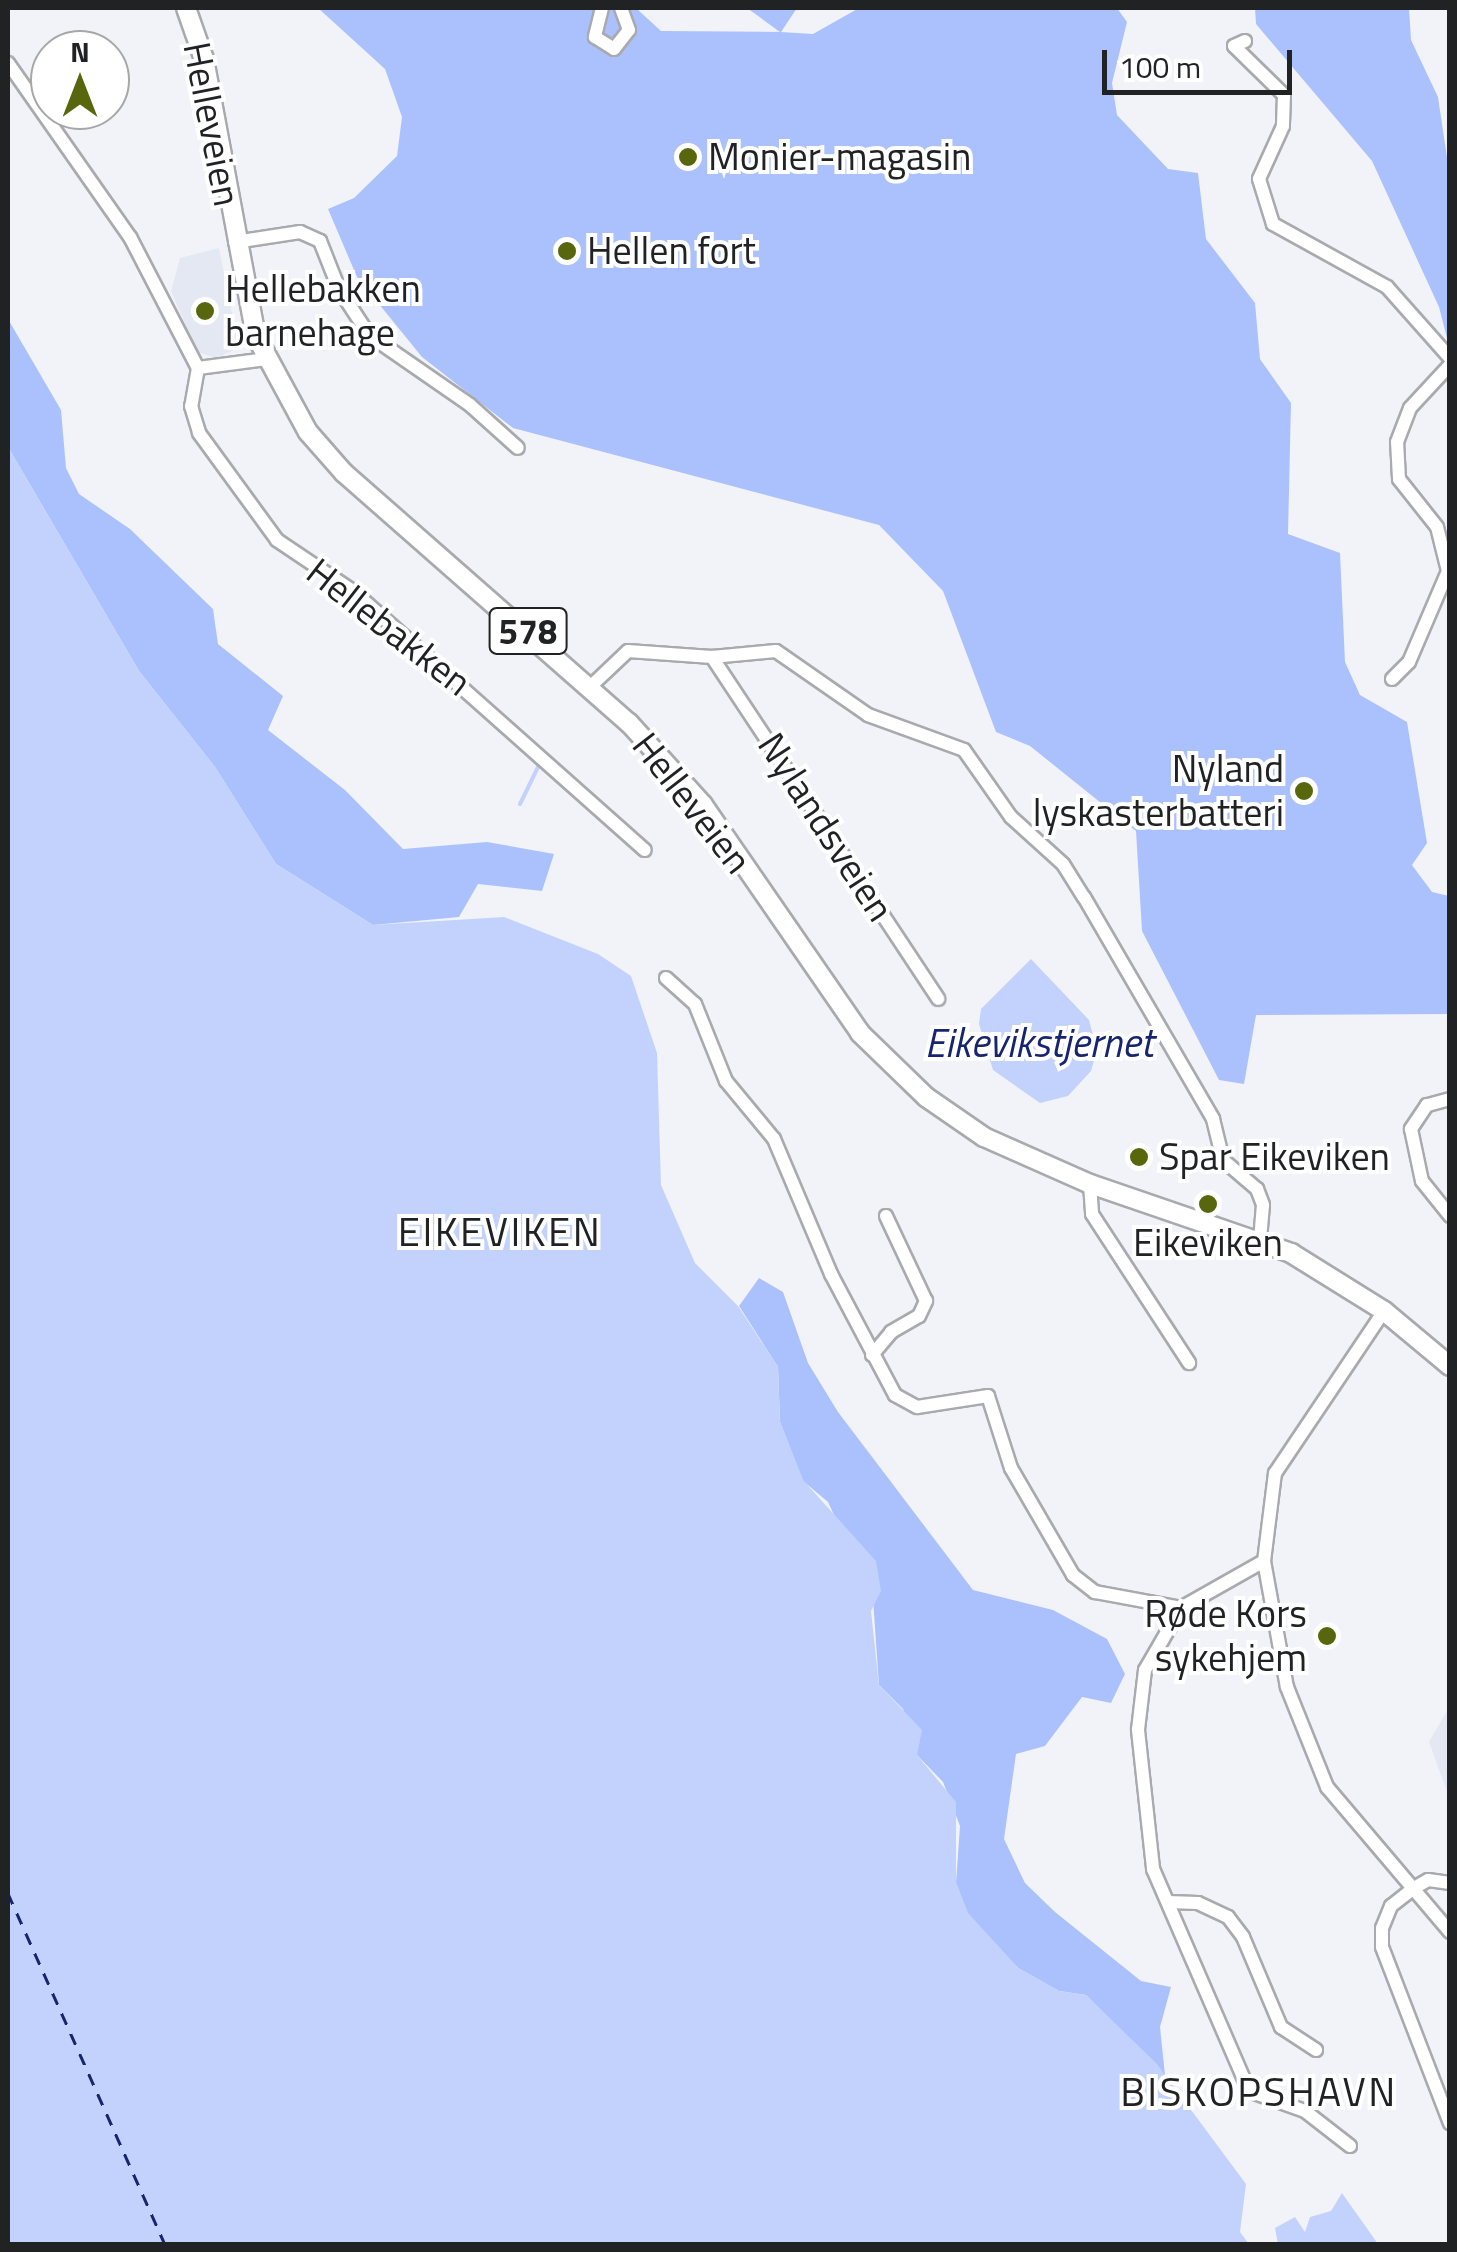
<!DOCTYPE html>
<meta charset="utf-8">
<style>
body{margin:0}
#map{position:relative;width:1457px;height:2252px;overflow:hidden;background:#f1f3f8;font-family:"Titillium Web",sans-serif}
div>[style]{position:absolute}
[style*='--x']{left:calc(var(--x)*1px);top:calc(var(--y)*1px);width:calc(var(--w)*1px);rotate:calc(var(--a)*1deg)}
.built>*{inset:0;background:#e3e8f3}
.green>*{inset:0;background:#abc1fe}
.water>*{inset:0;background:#c2d2fc}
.stream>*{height:4px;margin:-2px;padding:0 2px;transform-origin:2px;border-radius:2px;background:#c2d2fc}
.ferry>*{height:2.5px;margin-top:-1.25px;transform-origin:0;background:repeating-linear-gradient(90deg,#172471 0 12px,transparent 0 22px)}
.roads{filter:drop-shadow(2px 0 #a8aaae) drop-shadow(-2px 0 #a8aaae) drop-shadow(0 2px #a8aaae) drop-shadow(0 -2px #a8aaae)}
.minor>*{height:12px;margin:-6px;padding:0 6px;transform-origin:6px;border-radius:6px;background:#fff}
.major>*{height:18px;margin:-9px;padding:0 9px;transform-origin:9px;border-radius:9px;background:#fff}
.dots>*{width:28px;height:28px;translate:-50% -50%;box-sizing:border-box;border:5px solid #fff;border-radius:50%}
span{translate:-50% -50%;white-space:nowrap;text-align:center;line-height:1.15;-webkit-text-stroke:8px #fff;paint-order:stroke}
.shield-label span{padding:2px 8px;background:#fff;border:2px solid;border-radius:8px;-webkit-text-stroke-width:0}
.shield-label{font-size:35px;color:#212224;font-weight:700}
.street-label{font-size:38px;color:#212224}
.poi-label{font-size:38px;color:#212224}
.left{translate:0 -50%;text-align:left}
.right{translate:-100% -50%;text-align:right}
.water-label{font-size:40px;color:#172471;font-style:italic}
.neighbourhood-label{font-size:40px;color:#212224;letter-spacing:2.5px}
.frame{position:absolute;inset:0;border:10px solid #212224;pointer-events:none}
.north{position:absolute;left:30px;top:30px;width:100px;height:100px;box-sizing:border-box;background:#fff;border:2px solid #a6a7a7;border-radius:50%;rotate:0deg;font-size:28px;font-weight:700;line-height:40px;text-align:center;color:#212224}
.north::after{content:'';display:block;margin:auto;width:35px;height:45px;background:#58660d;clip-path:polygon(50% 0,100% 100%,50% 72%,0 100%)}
.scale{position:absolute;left:1102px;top:50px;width:190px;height:45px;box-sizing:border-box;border:5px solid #212224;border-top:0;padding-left:12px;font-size:30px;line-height:35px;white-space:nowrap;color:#212224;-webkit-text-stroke:8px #fff;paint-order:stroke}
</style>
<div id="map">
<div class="built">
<div style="clip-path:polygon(219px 248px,239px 348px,216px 358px,197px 352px,171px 291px,180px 258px)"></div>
<div style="clip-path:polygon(1449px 1707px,1449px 1797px,1429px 1742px)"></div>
</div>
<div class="green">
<div style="clip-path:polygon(318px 8px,636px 8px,661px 31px,780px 32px,747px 8px,797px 8px,781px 32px,813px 34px,859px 8px,1117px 8px,1127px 22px,1112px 83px,1117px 115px,1168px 169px,1198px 173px,1206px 239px,1255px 303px,1260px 359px,1291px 403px,1288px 534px,1340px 553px,1345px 662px,1360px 695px,1407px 722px,1427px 843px,1412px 865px,1432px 892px,1449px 896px,1449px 1014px,1256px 1015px,1244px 1084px,1219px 1080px,1142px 931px,1136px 831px,1030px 746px,996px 732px,943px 591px,879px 525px,513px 428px,422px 357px,357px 277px,328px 209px,354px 198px,397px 156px,402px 117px,385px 69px)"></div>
<div style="clip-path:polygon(1255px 8px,1409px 8px,1411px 40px,1438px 97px,1449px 171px,1449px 346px,1439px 307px,1372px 161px,1256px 24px)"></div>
<div style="clip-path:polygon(8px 319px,61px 410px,66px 468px,79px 494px,130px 529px,213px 609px,218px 644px,283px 696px,268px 730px,345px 790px,403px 849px,487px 842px,554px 854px,542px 891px,478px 884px,459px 917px,373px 925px,276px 864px,215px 767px,139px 671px,8px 447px)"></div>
<div style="clip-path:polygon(759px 1278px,783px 1292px,808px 1363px,838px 1412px,973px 1590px,1053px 1610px,1107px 1639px,1125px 1674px,1111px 1703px,1082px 1697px,1045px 1746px,1016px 1754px,1004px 1839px,1025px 1883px,1055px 1912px,1141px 1981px,1171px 1987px,1160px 2027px,1165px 2075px,1086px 1995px,1059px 1991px,1018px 1968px,968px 1914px,956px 1883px,960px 1826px,943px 1782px,917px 1755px,903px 1709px,879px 1685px,873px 1599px,828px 1502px,803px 1481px,780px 1422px,778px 1367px,739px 1306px)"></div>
</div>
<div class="water">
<div style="clip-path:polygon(8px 447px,139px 671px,215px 767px,276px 864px,373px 925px,504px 917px,598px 954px,631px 976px,657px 1053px,661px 1185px,695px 1263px,738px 1306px,778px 1367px,780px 1422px,803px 1480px,876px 1561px,881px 1591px,871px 1611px,879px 1685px,922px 1730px,917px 1755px,956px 1802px,956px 1883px,968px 1913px,1018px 1968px,1059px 1991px,1086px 1995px,1157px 2064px,1246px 2184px,1240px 2232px,1249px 2244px,8px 2244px)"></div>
<div style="clip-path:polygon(1031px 959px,1089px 1020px,1097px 1051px,1091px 1071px,1068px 1096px,1040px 1103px,993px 1070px,979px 1024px,981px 1009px)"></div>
<div style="clip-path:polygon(1342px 2193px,1378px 2244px,1278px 2244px,1275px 2228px,1295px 2217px,1305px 2232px,1310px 2217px,1331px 2211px)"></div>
</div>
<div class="stream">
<div style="--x:520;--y:804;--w:46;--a:-64"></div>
</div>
<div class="ferry">
<div style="--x:8;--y:1893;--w:385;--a:65.9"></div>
</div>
<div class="roads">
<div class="minor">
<div style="--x:602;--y:8;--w:30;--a:104"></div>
<div style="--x:595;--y:37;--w:22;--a:32"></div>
<div style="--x:614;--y:49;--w:24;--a:-52"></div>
<div style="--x:629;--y:30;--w:23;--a:-110"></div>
<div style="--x:1245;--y:41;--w:12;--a:156"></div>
<div style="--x:1234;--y:46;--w:70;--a:44.4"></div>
<div style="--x:1284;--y:95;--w:31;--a:92"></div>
<div style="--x:1283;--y:126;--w:58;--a:114.4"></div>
<div style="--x:1259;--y:179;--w:47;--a:72.7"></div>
<div style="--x:1273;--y:224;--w:130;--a:28.9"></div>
<div style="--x:1387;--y:287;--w:95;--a:48.4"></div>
<div style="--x:8;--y:63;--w:213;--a:55"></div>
<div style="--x:130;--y:237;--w:148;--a:62.6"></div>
<div style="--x:198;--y:368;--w:69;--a:-7.5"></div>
<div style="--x:235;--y:242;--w:66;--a:-8.7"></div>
<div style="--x:300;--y:232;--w:22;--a:24"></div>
<div style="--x:320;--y:241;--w:52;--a:68.4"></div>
<div style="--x:339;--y:289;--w:55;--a:56.9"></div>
<div style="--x:369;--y:335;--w:123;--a:34.7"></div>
<div style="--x:470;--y:405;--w:64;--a:41.9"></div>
<div style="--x:198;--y:368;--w:39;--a:100"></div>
<div style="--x:191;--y:406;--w:28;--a:73"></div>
<div style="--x:199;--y:433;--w:132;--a:53.9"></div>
<div style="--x:277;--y:540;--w:92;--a:33.9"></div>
<div style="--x:353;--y:591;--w:390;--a:41.6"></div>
<div style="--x:712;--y:657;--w:410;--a:56.5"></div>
<div style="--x:1392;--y:679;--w:24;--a:-45"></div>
<div style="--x:1409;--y:662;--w:99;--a:-66.8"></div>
<div style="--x:1448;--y:571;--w:45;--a:-104"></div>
<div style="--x:1437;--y:527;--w:61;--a:-128.4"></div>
<div style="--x:1399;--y:479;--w:37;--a:-93"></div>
<div style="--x:1397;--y:442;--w:36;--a:-69"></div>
<div style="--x:1410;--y:408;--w:59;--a:-47.1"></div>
<div style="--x:591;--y:686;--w:51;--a:-43.4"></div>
<div style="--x:628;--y:651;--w:84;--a:4.1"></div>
<div style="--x:712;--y:657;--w:64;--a:-5.4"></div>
<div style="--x:776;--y:651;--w:112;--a:34.8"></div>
<div style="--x:868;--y:715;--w:102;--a:20"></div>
<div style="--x:964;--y:750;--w:82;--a:55"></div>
<div style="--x:1011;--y:817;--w:70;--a:42.1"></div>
<div style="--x:1063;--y:864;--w:39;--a:58"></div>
<div style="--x:1084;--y:897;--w:257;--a:59.8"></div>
<div style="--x:1213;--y:1119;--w:42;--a:76.3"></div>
<div style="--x:1223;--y:1160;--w:45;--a:40.5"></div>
<div style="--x:1257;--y:1189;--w:17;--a:69"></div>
<div style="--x:1263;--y:1205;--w:34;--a:95"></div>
<div style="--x:666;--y:978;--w:39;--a:42"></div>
<div style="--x:695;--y:1004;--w:83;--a:68.1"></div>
<div style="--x:726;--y:1081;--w:75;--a:50.4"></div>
<div style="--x:774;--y:1139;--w:147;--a:67.1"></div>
<div style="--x:831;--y:1274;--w:137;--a:62.1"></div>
<div style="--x:895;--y:1395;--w:25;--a:29"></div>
<div style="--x:917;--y:1407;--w:72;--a:-8.8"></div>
<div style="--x:988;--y:1396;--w:76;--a:72.3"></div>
<div style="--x:1011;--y:1468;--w:124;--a:59.9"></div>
<div style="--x:1073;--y:1575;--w:28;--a:38"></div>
<div style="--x:1095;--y:1592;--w:87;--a:10.5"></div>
<div style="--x:1450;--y:1099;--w:24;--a:165"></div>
<div style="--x:1427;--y:1105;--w:29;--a:124"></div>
<div style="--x:1411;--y:1129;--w:53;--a:78.1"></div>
<div style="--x:1422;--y:1181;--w:45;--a:51.3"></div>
<div style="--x:1090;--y:1184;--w:30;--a:86"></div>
<div style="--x:1092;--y:1214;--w:178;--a:56.9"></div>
<div style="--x:1384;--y:1311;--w:195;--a:123.9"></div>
<div style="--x:1275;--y:1473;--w:89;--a:97.1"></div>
<div style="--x:1264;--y:1561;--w:128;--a:79.7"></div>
<div style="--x:1287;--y:1687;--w:108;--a:68.2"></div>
<div style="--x:1327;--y:1787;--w:190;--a:49.7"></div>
<div style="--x:872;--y:1355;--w:30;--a:-50"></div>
<div style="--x:891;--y:1332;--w:32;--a:-30"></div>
<div style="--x:919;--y:1316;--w:17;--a:-65"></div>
<div style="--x:926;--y:1301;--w:94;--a:-115.2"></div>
<div style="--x:1264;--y:1561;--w:95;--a:150.5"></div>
<div style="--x:1181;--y:1608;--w:72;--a:120.1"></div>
<div style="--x:1145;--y:1670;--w:60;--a:96.7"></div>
<div style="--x:1138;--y:1730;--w:140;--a:83.8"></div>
<div style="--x:1153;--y:1869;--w:242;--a:66.6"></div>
<div style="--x:1249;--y:2091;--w:59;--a:19.7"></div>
<div style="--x:1305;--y:2111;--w:57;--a:37.9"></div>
<div style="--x:1450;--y:1883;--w:22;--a:-172"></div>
<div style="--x:1428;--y:1880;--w:16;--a:150"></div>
<div style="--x:1414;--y:1888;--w:29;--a:142"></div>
<div style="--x:1391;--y:1906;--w:24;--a:112"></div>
<div style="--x:1382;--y:1928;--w:19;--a:90"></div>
<div style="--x:1382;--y:1947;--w:189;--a:68.9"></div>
<div style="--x:1168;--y:1902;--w:30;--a:2"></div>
<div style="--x:1198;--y:1903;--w:33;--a:25"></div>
<div style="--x:1228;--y:1917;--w:25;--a:53"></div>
<div style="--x:1243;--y:1937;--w:98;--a:67.1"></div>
<div style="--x:1281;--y:2027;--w:42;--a:33.3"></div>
</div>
<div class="major">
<div style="--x:186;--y:8;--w:54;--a:70.6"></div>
<div style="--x:204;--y:59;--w:282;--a:79.4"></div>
<div style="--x:256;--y:336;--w:109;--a:61.6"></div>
<div style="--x:308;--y:432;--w:55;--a:48.7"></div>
<div style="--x:344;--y:473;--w:379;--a:41.3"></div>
<div style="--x:629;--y:723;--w:110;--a:47.9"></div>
<div style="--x:703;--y:805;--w:277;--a:55.4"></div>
<div style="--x:860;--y:1033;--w:92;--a:44.1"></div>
<div style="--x:926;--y:1097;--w:70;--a:34.6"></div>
<div style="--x:984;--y:1137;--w:116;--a:23.9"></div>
<div style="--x:1090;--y:1184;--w:213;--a:18.9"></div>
<div style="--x:1291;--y:1253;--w:110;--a:31.9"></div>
<div style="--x:1384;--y:1311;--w:86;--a:39.8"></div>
</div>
</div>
<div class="dots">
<div style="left:688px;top:157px;background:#58660d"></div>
<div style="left:567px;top:251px;background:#58660d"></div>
<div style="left:205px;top:311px;background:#58660d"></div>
<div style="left:1304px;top:791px;background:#58660d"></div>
<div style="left:1139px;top:1157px;background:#58660d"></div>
<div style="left:1208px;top:1204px;background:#58660d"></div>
<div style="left:1327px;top:1636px;background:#58660d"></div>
</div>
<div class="shield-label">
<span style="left:528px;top:631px">578</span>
</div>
<div class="street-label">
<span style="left:212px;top:124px;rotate:79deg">Helleveien</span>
<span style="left:389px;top:627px;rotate:38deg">Hellebakken</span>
<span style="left:692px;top:803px;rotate:52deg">Helleveien</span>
<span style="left:826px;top:827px;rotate:57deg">Nylandsveien</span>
</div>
<div class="poi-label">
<span class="left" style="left:708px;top:157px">Monier-magasin</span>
<span class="left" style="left:587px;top:251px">Hellen fort</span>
<span class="left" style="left:225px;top:311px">Hellebakken<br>barnehage</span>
<span class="right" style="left:1284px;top:791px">Nyland<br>lyskasterbatteri</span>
<span class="left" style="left:1159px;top:1157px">Spar Eikeviken</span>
<span style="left:1208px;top:1243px">Eikeviken</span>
<span class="right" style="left:1307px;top:1636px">Røde Kors<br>sykehjem</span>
</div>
<div class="water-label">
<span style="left:1039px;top:1043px">Eikevikstjernet</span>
</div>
<div class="neighbourhood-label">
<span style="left:500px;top:1232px">EIKEVIKEN</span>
<span style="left:1259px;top:2092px">BISKOPSHAVN</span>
</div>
<div class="frame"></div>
<div class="north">N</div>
<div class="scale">100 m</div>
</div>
